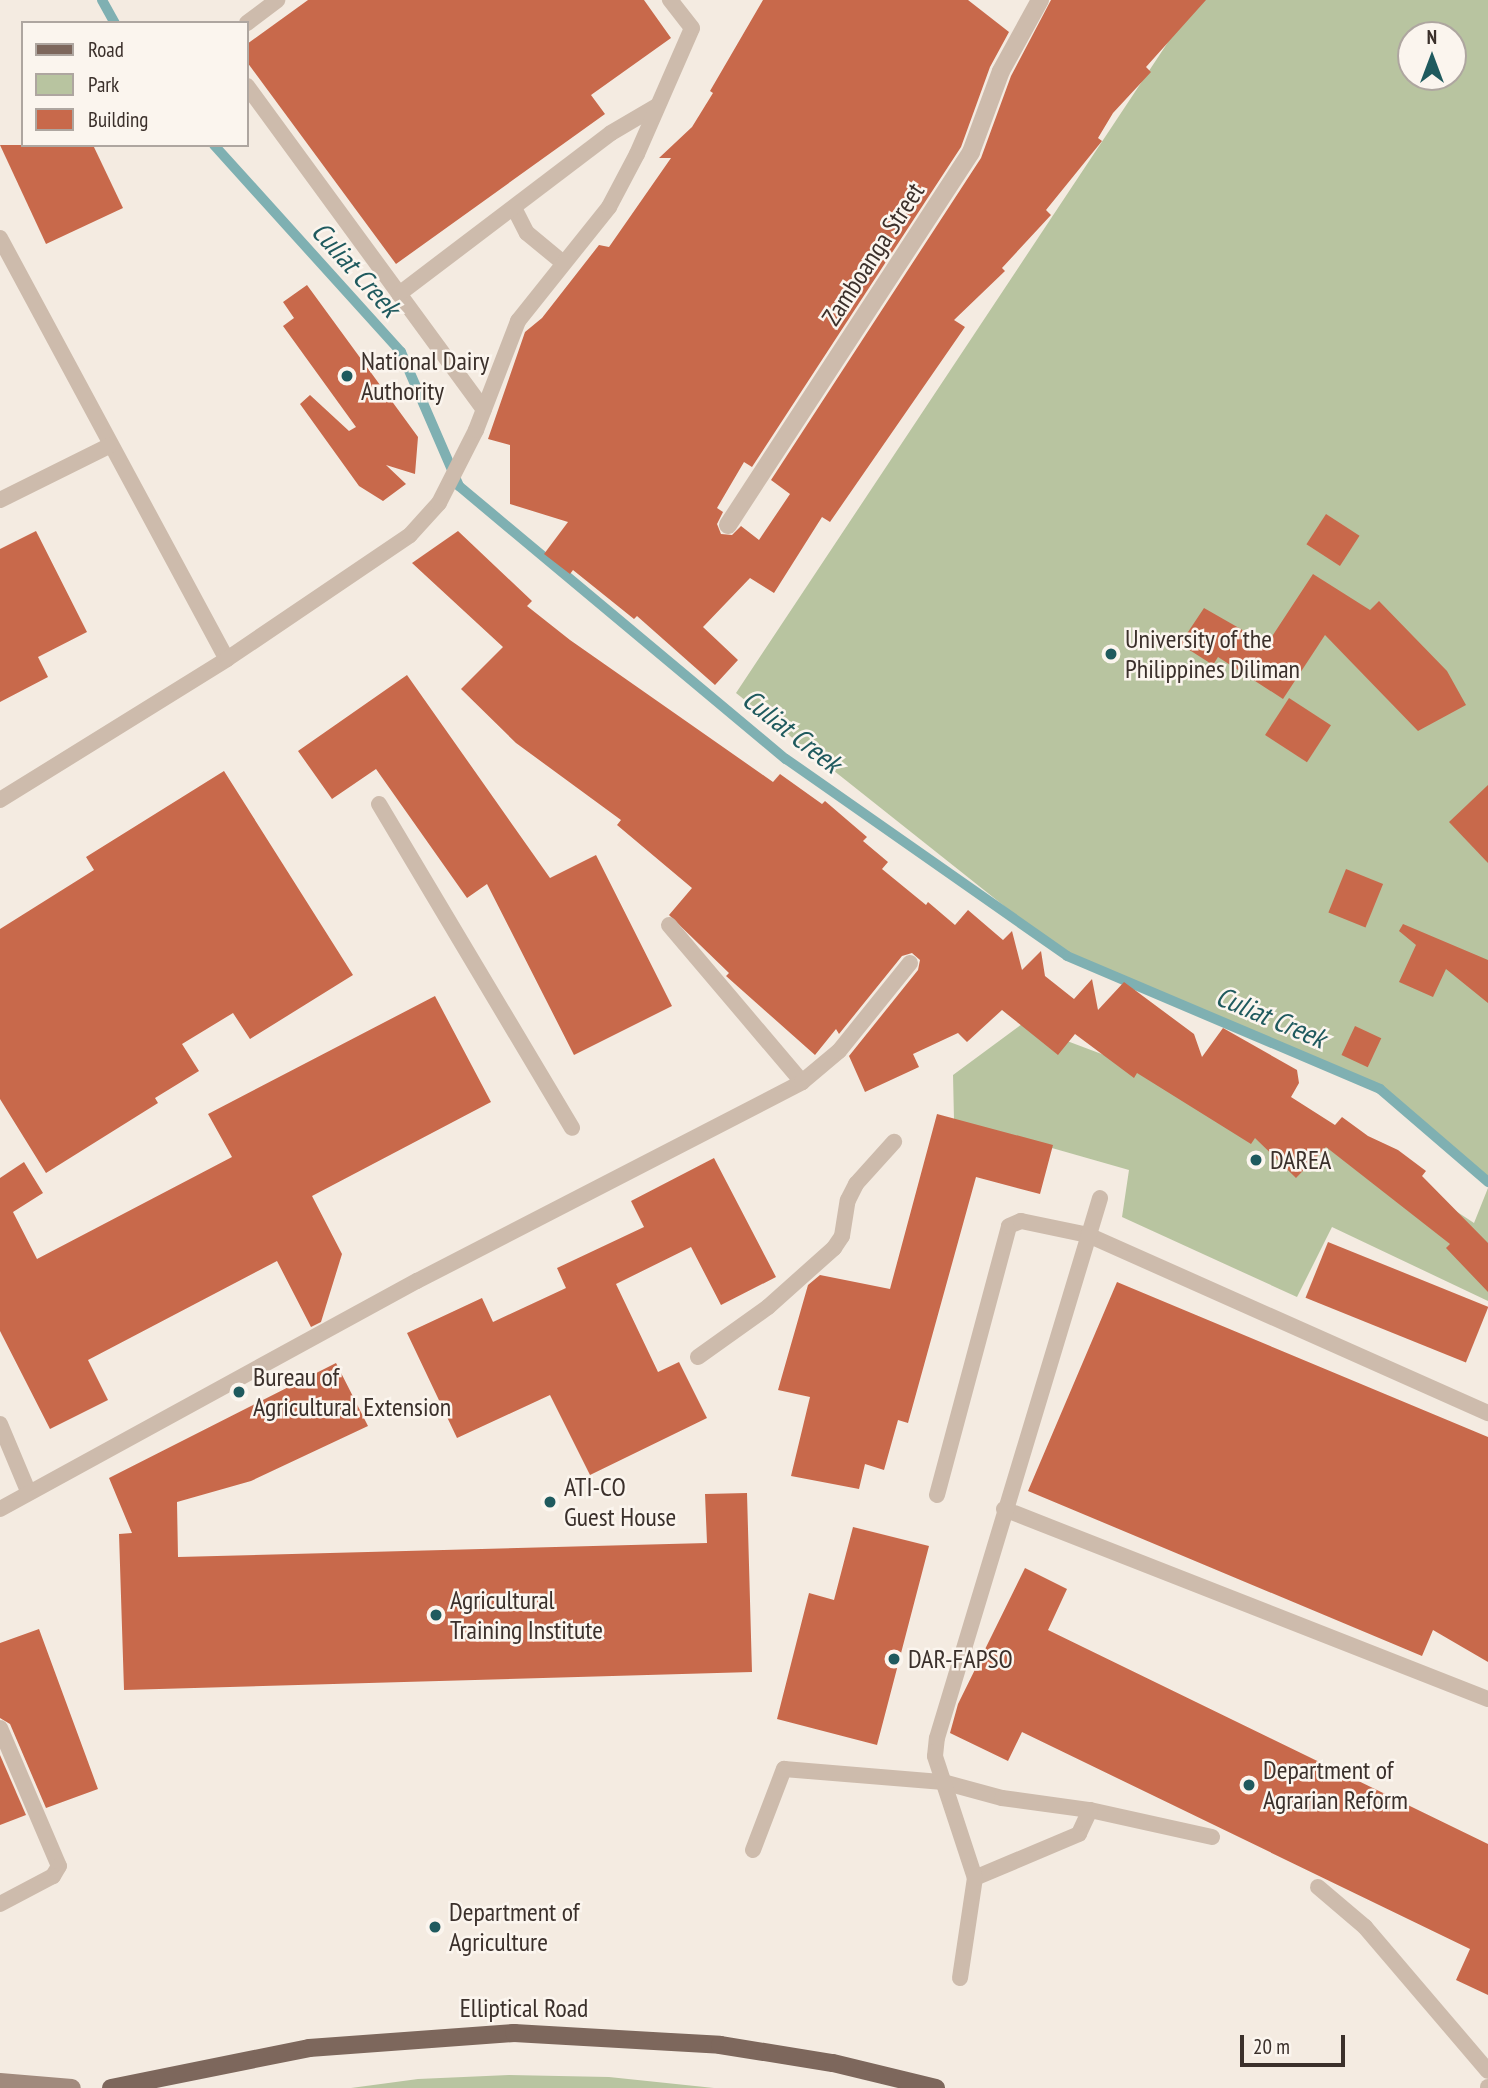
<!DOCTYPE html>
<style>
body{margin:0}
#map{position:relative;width:1488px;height:2088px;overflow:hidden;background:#f4ebe1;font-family:"PT Sans Narrow",sans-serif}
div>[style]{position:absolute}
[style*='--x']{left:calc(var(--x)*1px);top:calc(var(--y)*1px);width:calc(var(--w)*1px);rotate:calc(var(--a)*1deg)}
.green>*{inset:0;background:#b8c4a0}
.stream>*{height:10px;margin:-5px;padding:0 5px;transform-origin:5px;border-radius:5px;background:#7fb0b2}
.building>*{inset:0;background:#c8694b;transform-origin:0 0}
.lane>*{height:16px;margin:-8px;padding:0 8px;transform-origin:8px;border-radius:8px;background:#cdbbac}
.street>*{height:18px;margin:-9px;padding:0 9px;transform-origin:9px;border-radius:9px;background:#cdbbac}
.secondary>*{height:18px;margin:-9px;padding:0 9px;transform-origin:9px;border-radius:9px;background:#a18a7d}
.primary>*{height:18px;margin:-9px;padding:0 9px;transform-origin:9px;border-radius:9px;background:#7d675c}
.dots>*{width:19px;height:19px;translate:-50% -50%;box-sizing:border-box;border:4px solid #fbf5ee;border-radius:50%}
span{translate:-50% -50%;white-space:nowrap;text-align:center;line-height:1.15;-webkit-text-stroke:5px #fbf5ee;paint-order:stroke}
.street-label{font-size:26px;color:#3b302b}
.poi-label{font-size:26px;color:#3b302b}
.left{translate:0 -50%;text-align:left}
.water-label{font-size:28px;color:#1f5a5e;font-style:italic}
.legend{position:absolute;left:21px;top:21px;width:228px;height:126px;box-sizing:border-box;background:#fbf5ee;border:2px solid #aea6a0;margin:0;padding:9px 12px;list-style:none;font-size:21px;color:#3b302b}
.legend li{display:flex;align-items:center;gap:14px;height:35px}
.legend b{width:35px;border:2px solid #aea6a0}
.north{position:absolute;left:1397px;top:21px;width:70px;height:70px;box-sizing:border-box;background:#fbf5ee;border:2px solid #aea6a0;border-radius:50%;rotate:0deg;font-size:19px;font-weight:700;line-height:28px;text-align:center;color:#3b302b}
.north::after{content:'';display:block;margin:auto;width:24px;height:32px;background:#1f5a5e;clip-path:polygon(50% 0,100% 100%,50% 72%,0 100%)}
.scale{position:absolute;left:1240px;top:2035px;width:105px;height:32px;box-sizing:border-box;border:4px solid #3b302b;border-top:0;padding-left:9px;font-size:21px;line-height:24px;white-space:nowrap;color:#3b302b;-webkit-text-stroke:5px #fbf5ee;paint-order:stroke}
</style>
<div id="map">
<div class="green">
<div style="clip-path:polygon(evenodd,1196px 0,1488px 0,1488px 1182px,1380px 1089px,1067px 956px,736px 693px,1196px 0,1411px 35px,1453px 35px,1453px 77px,1411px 77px,1411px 35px)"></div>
<div style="clip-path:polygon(1022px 1024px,1372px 1156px,1474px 1223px,1488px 1188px,1488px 1301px,1332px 1227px,1297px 1297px,1122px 1217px,1129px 1170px,954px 1120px,953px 1075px)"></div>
<div style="clip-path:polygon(509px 2075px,609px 2077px,714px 2088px,351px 2088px,418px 2079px)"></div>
</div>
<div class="stream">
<div style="--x:102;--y:0;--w:26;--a:61"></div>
<div style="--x:214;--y:145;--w:279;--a:47.9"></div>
<div style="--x:401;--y:352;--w:146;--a:66.6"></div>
<div style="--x:459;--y:486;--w:426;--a:39.9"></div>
<div style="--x:786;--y:759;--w:343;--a:35"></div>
<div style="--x:1067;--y:956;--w:340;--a:23"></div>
<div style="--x:1380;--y:1089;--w:143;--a:40.7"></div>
</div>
<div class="building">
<div style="clip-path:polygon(308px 0,644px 0,671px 38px,591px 95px,605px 114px,396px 264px,247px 62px,247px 44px)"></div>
<div style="clip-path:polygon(763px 0,968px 0,1009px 32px,990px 67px,961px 147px,752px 467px,744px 462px,717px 508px,723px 512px,717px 524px,721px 534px,732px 535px,741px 526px,759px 540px,790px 494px,771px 480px,981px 158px,1011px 76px,1051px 0,1206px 0,1146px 67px,1151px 72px,1113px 113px,1098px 138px,1102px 141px,1046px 210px,1051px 215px,1002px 268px,1005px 271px,954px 320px,965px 327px,830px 522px,822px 517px,774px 593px,750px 578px,703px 627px,738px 660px,715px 685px,637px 616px,634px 619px,573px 570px,570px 574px,544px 554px,568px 522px,510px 504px,510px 445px,488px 439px,525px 332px,542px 318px,599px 245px,609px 247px,671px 158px,659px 158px,692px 127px,713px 93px,710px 91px)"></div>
<div style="clip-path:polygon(0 145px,93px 145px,123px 208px,46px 244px)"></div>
<div style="clip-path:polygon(307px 285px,418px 437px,415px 474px,386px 465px,406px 484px,383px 501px,359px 486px,300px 404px,310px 395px,349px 431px,356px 427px,283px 326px,294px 318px,283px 302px)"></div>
<div style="left:1326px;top:514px;width:40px;height:36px;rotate:33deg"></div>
<div style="clip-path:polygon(36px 531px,87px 632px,38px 657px,48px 677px,0 702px,0 549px)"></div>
<div style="clip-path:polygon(458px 531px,532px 601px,527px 606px,570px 640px,773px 782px,780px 774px,822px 804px,825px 801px,867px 837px,863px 841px,888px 862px,882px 869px,926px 905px,928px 902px,955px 925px,968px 910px,1003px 940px,1012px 931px,1022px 970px,1041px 951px,1045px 976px,1074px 999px,1092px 979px,1098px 1010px,1124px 982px,1194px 1034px,1202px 1057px,1223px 1028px,1297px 1070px,1299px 1083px,1291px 1097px,1335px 1125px,1342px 1117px,1368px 1136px,1398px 1150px,1426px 1171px,1422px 1176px,1488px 1243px,1488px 1292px,1446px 1248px,1450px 1244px,1326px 1147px,1296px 1178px,1255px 1138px,1251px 1144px,1137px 1073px,1134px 1078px,1075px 1034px,1058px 1055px,1002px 1010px,967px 1042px,958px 1033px,913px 1054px,919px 1067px,865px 1092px,849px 1056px,918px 970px,920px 960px,912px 953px,902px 956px,839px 1034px,836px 1029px,815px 1055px,726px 976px,729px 973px,669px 915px,692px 888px,617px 825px,621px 820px,516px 743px,461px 689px,503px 647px,412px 563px)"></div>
<div style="clip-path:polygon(1313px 574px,1370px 610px,1379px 601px,1447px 671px,1466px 705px,1418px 731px,1325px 635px,1283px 699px,1218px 657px,1213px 665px,1180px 644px,1204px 608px,1267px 644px)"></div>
<div style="clip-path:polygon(407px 675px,550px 878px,596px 855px,672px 1006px,574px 1055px,487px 884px,467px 898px,376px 769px,332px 799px,298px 751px)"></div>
<div style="left:1289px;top:698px;width:50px;height:44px;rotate:33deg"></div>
<div style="clip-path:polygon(224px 771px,353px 975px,250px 1039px,233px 1013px,182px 1044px,199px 1071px,155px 1098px,158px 1103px,46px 1173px,0 1099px,0 929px,94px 870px,86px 857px)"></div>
<div style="clip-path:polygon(1488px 785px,1488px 863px,1449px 822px)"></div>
<div style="left:1346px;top:869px;width:40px;height:47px;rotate:22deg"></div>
<div style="clip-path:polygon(1403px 924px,1488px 960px,1488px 1003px,1446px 969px,1433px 997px,1399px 982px,1416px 945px,1399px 931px)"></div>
<div style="clip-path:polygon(435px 996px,491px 1102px,312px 1196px,342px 1254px,321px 1322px,311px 1327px,277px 1261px,88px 1360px,108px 1400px,50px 1429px,0 1331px,0 1178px,24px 1162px,43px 1193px,13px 1212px,37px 1259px,232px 1157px,208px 1114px)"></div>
<div style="left:1355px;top:1026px;width:29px;height:32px;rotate:25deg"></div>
<div style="clip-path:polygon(937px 1114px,1053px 1145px,1040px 1194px,976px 1177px,908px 1423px,898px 1420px,884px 1470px,865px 1464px,859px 1489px,791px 1476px,810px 1397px,778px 1390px,808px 1285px,820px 1275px,890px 1289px)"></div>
<div style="clip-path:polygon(714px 1158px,776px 1277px,721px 1305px,691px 1247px,616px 1284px,658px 1372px,679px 1362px,707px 1418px,590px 1475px,550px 1395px,457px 1438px,407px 1333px,482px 1298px,493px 1322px,566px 1288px,557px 1268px,644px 1227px,631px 1201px)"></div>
<div style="left:1328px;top:1242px;width:173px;height:60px;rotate:22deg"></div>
<div style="clip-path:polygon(1117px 1282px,1488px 1437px,1488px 1662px,1433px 1630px,1422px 1656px,1028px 1491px)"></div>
<div style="clip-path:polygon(336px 1363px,368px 1426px,251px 1481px,177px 1502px,178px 1557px,707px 1543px,705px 1494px,747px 1493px,752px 1672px,124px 1690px,119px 1534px,132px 1533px,109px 1478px)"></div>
<div style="clip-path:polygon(853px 1527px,929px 1546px,877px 1745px,777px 1719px,809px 1593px,834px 1600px)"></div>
<div style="clip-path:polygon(1025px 1568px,1067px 1589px,1048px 1630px,1488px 1844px,1488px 1995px,1456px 1980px,1470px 1949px,1022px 1732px,1008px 1761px,950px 1733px,958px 1704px)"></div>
<div style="clip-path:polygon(39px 1629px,98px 1789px,46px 1808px,10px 1724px,0 1718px,0 1643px)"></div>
<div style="clip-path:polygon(0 1755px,26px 1815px,0 1825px)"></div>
</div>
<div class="lane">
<div style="--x:247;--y:23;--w:38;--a:-37"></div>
<div style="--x:247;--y:86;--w:401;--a:53.8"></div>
<div style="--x:514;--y:208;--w:28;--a:63"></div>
<div style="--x:527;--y:233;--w:45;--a:39.6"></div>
<div style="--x:0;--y:238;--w:478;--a:61.7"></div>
<div style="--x:399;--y:294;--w:266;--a:-37.2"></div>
<div style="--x:611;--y:133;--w:53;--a:-30.4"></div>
<div style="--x:0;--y:500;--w:122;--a:-26.4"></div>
<div style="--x:0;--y:800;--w:267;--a:-31.8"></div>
<div style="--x:227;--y:659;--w:221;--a:-34.1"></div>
<div style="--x:410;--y:535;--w:43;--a:-47.8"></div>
<div style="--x:439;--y:503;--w:82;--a:-63.1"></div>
<div style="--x:476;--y:430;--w:117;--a:-68.9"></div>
<div style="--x:518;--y:321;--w:146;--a:-51.4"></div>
<div style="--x:609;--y:207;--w:60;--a:-62.2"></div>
<div style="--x:637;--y:154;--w:137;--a:-66.4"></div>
<div style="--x:692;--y:28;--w:36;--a:-128"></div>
<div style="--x:379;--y:804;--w:377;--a:59.2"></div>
<div style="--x:669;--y:925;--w:206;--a:49.7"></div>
<div style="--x:698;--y:1357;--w:86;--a:-35.5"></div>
<div style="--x:768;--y:1307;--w:89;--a:-41.8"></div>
<div style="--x:834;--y:1248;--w:14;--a:-56"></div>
<div style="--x:842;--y:1236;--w:36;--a:-81"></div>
<div style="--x:848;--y:1200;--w:18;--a:-63"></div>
<div style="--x:856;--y:1184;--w:57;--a:-47.9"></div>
<div style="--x:0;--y:1424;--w:73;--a:67.3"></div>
<div style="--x:937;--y:1495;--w:278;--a:-75"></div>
<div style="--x:1009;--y:1226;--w:13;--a:-23"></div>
<div style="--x:1021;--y:1221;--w:68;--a:11.8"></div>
<div style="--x:1088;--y:1235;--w:438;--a:24"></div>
<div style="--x:0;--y:1509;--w:475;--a:-28.7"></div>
<div style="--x:417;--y:1281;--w:433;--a:-27.3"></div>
<div style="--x:802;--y:1082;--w:48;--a:-40"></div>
<div style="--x:839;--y:1051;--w:113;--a:-51.1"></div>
<div style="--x:1004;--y:1509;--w:520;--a:21.43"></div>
<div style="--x:0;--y:1728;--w:150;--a:66.9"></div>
<div style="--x:59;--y:1866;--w:12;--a:121"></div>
<div style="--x:53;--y:1876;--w:60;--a:152.2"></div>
<div style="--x:1090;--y:1810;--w:125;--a:12.5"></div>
<div style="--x:753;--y:1850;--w:87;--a:-69.1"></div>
<div style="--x:784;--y:1769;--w:160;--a:4.7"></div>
<div style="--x:943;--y:1782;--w:61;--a:15.2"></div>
<div style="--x:1002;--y:1798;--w:89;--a:7.8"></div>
<div style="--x:1090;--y:1810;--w:26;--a:115"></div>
<div style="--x:1079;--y:1834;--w:113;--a:157.1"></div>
<div style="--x:1318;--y:1887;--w:62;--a:40.4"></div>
<div style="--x:1365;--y:1927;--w:189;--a:49.5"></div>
<div style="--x:960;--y:1978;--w:101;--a:-81.5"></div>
<div style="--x:975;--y:1878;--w:128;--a:-108.2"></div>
<div style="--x:935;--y:1756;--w:18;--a:-84"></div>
<div style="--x:937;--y:1738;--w:564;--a:-73.2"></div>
<div style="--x:1488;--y:2088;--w:1;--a:-90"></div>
</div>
<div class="street">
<div style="--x:728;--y:525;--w:445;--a:-56.9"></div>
<div style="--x:971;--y:152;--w:86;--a:-69.7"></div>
<div style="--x:1001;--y:71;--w:81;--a:-61.2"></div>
</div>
<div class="secondary">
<div style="--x:0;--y:2082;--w:72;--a:4.8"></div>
</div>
<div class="primary">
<div style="--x:111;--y:2088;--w:202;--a:-11.4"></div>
<div style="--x:309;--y:2048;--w:206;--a:-4.2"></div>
<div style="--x:514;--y:2033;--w:206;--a:3.3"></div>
<div style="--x:720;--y:2045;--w:114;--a:9.1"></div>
<div style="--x:833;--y:2063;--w:106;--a:13.6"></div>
</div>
<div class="dots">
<div style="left:347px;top:376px;background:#1f5a5e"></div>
<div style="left:1111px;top:654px;background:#1f5a5e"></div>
<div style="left:1256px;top:1160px;background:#1f5a5e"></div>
<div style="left:239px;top:1392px;background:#1f5a5e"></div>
<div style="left:550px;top:1502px;background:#1f5a5e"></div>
<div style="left:436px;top:1615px;background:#1f5a5e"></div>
<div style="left:894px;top:1659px;background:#1f5a5e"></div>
<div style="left:1249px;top:1785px;background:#1f5a5e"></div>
<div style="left:435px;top:1927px;background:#1f5a5e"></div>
</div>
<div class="street-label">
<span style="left:873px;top:254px;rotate:-57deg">Zamboanga Street</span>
<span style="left:524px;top:2008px">Elliptical Road</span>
</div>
<div class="poi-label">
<span class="left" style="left:361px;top:376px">National Dairy<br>Authority</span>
<span class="left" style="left:1125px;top:654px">University of the<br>Philippines Diliman</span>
<span class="left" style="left:1270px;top:1160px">DAREA</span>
<span class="left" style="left:253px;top:1392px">Bureau of<br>Agricultural Extension</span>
<span class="left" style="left:564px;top:1502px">ATI-CO<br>Guest House</span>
<span class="left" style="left:450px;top:1615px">Agricultural<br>Training Institute</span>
<span class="left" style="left:908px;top:1659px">DAR-FAPSO</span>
<span class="left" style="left:1263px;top:1785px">Department of<br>Agrarian Reform</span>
<span class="left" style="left:449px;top:1927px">Department of<br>Agriculture</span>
</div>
<div class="water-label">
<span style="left:356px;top:269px;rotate:48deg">Culiat Creek</span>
<span style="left:792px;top:731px;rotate:38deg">Culiat Creek</span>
<span style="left:1271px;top:1017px;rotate:23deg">Culiat Creek</span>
</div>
<ul class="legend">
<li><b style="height:9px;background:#7d675c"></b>Road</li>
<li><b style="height:19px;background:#b8c4a0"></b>Park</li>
<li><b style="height:19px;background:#c8694b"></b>Building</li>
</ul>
<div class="north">N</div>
<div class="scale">20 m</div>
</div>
